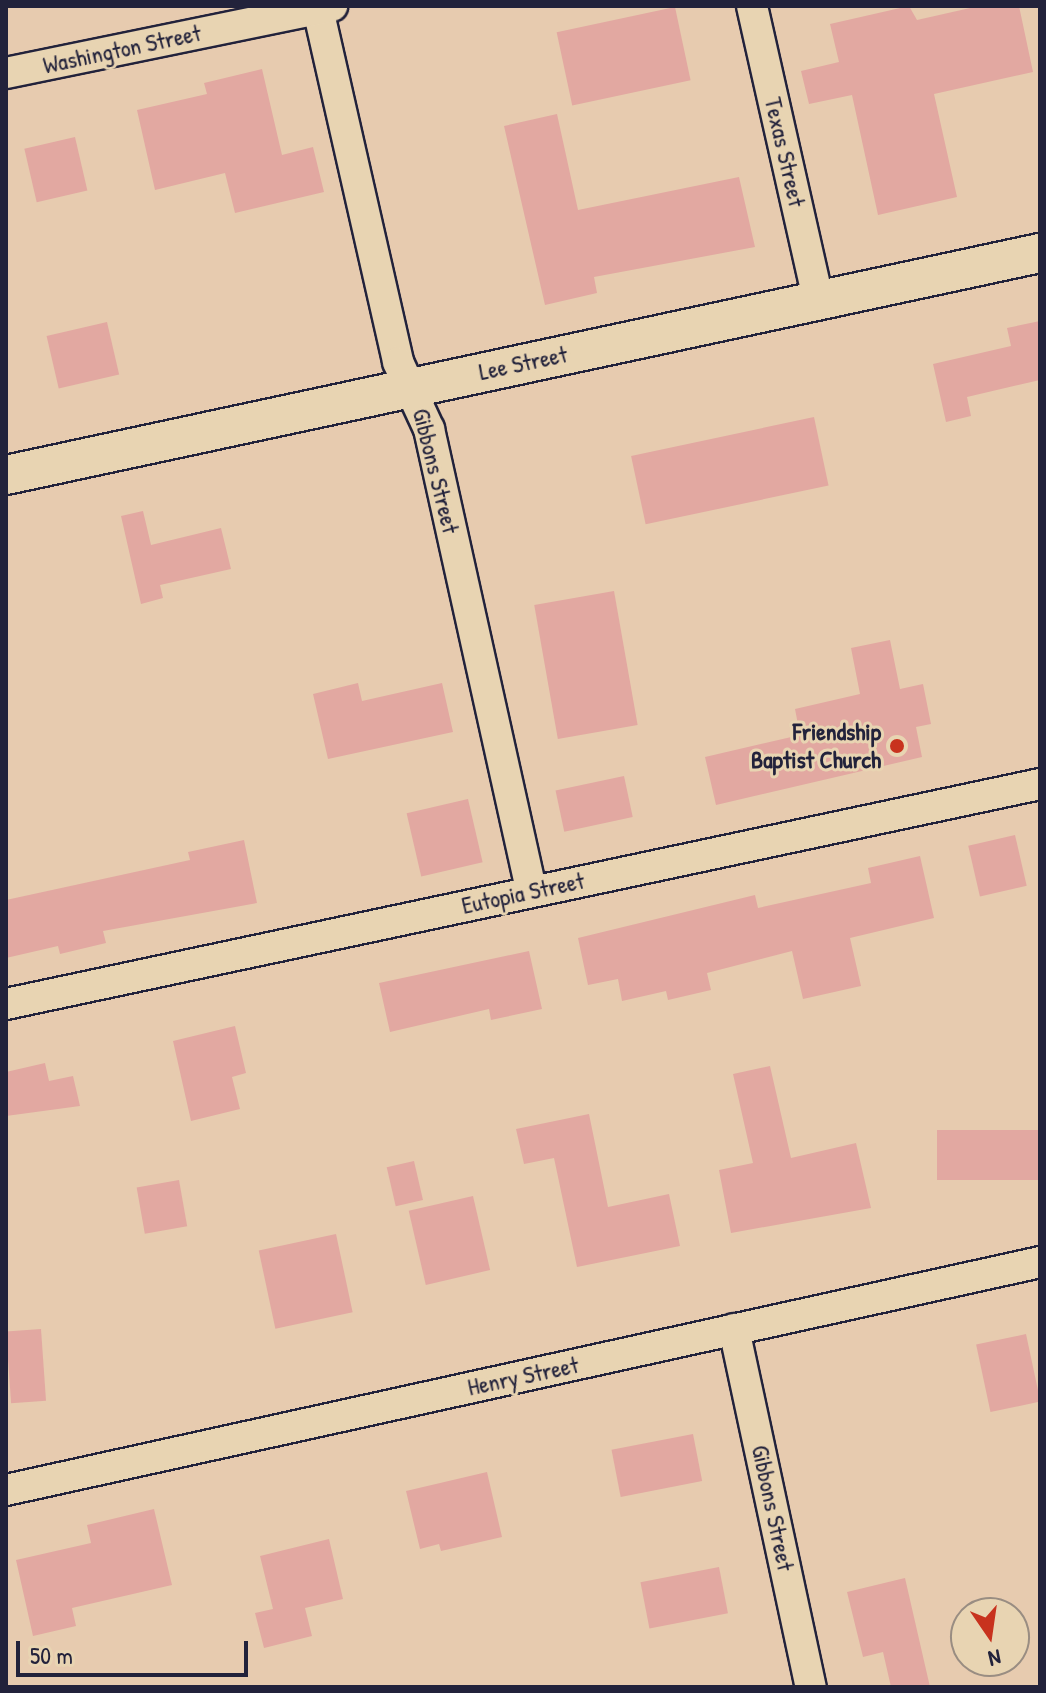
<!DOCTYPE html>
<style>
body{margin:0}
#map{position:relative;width:1046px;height:1693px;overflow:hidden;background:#e7cbaf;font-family:"Patrick Hand",sans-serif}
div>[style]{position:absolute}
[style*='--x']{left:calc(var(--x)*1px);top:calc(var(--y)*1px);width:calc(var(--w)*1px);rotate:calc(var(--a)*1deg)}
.building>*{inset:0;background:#e2a8a1;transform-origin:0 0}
.roads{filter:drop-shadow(2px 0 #22223b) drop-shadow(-2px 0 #22223b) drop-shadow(0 2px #22223b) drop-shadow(0 -2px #22223b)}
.minor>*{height:30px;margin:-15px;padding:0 15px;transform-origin:15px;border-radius:15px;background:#e8d4b2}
.major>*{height:38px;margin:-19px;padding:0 19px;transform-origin:19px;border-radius:19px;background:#e8d4b2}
.dots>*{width:22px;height:22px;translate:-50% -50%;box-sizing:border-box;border:4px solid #e8d4b2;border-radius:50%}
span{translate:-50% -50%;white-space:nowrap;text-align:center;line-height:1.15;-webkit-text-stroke:6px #e8d4b2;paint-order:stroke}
.street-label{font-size:24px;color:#22223b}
.poi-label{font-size:24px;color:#22223b;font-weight:700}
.right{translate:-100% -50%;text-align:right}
.frame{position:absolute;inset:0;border:8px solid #22223b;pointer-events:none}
.north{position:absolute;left:950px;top:1597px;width:80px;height:80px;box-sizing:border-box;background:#e8d4b2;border:2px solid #998d82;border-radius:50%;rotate:167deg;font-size:22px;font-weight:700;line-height:32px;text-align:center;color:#22223b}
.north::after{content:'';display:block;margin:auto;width:28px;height:36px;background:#c8321e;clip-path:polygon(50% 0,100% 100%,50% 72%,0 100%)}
.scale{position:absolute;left:16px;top:1641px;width:232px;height:36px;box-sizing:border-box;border:4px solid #22223b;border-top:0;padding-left:10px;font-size:24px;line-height:28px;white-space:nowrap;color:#22223b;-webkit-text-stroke:6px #e8d4b2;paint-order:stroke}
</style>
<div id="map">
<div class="building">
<div style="clip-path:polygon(909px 6px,917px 20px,979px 6px,1019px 6px,1033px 72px,934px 94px,957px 197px,878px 215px,852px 95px,809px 104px,801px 71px,839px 62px,830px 24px)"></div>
<div style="left:675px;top:7px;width:75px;height:121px;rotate:78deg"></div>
<div style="clip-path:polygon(262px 69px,282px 155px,313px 147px,324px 192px,235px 213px,225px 173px,155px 190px,137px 110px,207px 94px,204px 83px)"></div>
<div style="clip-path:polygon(557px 114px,578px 210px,739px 177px,755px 247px,594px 277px,597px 293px,545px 305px,504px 126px)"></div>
<div style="left:75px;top:137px;width:55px;height:52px;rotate:77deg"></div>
<div style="clip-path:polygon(1040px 321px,1040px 380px,967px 397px,971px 416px,946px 422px,933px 364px,1011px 346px,1007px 328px)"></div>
<div style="left:107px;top:322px;width:54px;height:62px;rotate:77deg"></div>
<div style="left:814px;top:417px;width:70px;height:187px;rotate:78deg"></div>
<div style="clip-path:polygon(143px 511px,151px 545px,221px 528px,231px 569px,160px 585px,163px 598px,141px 604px,121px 516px)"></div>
<div style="left:614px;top:591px;width:136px;height:81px;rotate:80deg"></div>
<div style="clip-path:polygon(890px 640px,900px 689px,923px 684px,931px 724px,916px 727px,922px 757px,716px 805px,705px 757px,800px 735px,795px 709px,860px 694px,851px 648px)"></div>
<div style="clip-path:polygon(358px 683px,362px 701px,442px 683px,453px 732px,328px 759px,313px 694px)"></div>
<div style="left:624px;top:776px;width:42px;height:70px;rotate:78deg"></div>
<div style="left:468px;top:799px;width:65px;height:63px;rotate:77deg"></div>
<div style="left:1015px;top:835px;width:52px;height:48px;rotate:77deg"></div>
<div style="clip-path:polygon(244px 840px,257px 903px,103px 931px,106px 943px,60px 954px,58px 946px,6px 958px,6px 900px,190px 860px,188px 852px)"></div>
<div style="clip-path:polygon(920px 856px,934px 918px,850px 938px,861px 986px,803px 999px,792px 951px,707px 973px,711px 990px,668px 1000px,666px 991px,622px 1001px,618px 979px,588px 985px,578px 938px,755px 895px,758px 908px,871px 883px,868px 868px)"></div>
<div style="clip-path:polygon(529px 951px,542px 1009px,491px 1020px,489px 1009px,390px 1032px,379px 983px)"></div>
<div style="clip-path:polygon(235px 1026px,246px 1073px,232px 1077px,240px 1109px,191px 1121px,173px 1041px)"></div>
<div style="clip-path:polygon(45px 1063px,49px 1081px,73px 1076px,80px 1106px,6px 1116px,6px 1072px)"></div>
<div style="clip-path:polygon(770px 1066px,791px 1158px,856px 1143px,871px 1208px,731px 1233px,719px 1170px,753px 1163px,733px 1074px)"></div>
<div style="clip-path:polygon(589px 1114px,608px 1207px,669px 1194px,680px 1246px,577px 1267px,554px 1158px,524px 1164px,516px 1129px)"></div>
<div style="left:1040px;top:1130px;width:50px;height:103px;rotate:90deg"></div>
<div style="left:414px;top:1161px;width:40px;height:28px;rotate:77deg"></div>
<div style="left:179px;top:1180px;width:47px;height:43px;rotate:80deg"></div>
<div style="left:473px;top:1196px;width:76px;height:66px;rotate:77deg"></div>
<div style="left:336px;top:1234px;width:80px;height:79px;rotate:78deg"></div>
<div style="left:41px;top:1329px;width:72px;height:35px;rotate:86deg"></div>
<div style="left:1026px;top:1334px;width:69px;height:51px;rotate:78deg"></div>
<div style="left:693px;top:1434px;width:48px;height:83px;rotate:79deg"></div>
<div style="clip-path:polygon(487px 1472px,502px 1537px,441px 1551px,439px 1544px,420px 1549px,406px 1491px)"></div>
<div style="clip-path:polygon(154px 1509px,172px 1585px,72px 1608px,76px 1626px,33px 1636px,16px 1560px,91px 1543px,87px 1525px)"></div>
<div style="clip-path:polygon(329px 1539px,343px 1599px,305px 1608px,312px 1636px,264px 1648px,255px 1613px,273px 1609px,260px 1556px)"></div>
<div style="left:719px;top:1567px;width:47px;height:80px;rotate:79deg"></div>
<div style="clip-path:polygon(905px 1578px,930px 1687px,891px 1687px,883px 1652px,863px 1657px,847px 1592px)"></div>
</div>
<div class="roads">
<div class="minor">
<div style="--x:752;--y:6;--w:299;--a:77.3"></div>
<div style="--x:318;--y:9;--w:362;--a:77.2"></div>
<div style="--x:398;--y:362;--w:74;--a:65.2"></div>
<div style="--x:429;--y:429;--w:472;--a:77.5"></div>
<div style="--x:6;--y:73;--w:333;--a:-11.6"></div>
<div style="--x:6;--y:1004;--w:1057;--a:-12.01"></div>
<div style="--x:734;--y:1329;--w:366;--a:77.9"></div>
<div style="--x:6;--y:1490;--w:1059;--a:-12.43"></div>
</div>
<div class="major">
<div style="--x:6;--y:475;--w:1058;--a:-12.12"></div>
</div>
</div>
<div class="dots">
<div style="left:897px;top:746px;background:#c8321e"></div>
</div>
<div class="street-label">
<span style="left:122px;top:49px;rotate:-12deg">Washington Street</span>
<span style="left:785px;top:152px;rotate:77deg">Texas Street</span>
<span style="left:523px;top:363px;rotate:-12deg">Lee Street</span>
<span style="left:436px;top:471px;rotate:76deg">Gibbons Street</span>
<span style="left:523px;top:893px;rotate:-12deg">Eutopia Street</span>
<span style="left:523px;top:1376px;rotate:-12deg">Henry Street</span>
<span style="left:773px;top:1508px;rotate:78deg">Gibbons Street</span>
</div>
<div class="poi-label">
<span class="right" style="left:881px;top:746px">Friendship<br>Baptist Church</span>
</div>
<div class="frame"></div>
<div class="north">N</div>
<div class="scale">50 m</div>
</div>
